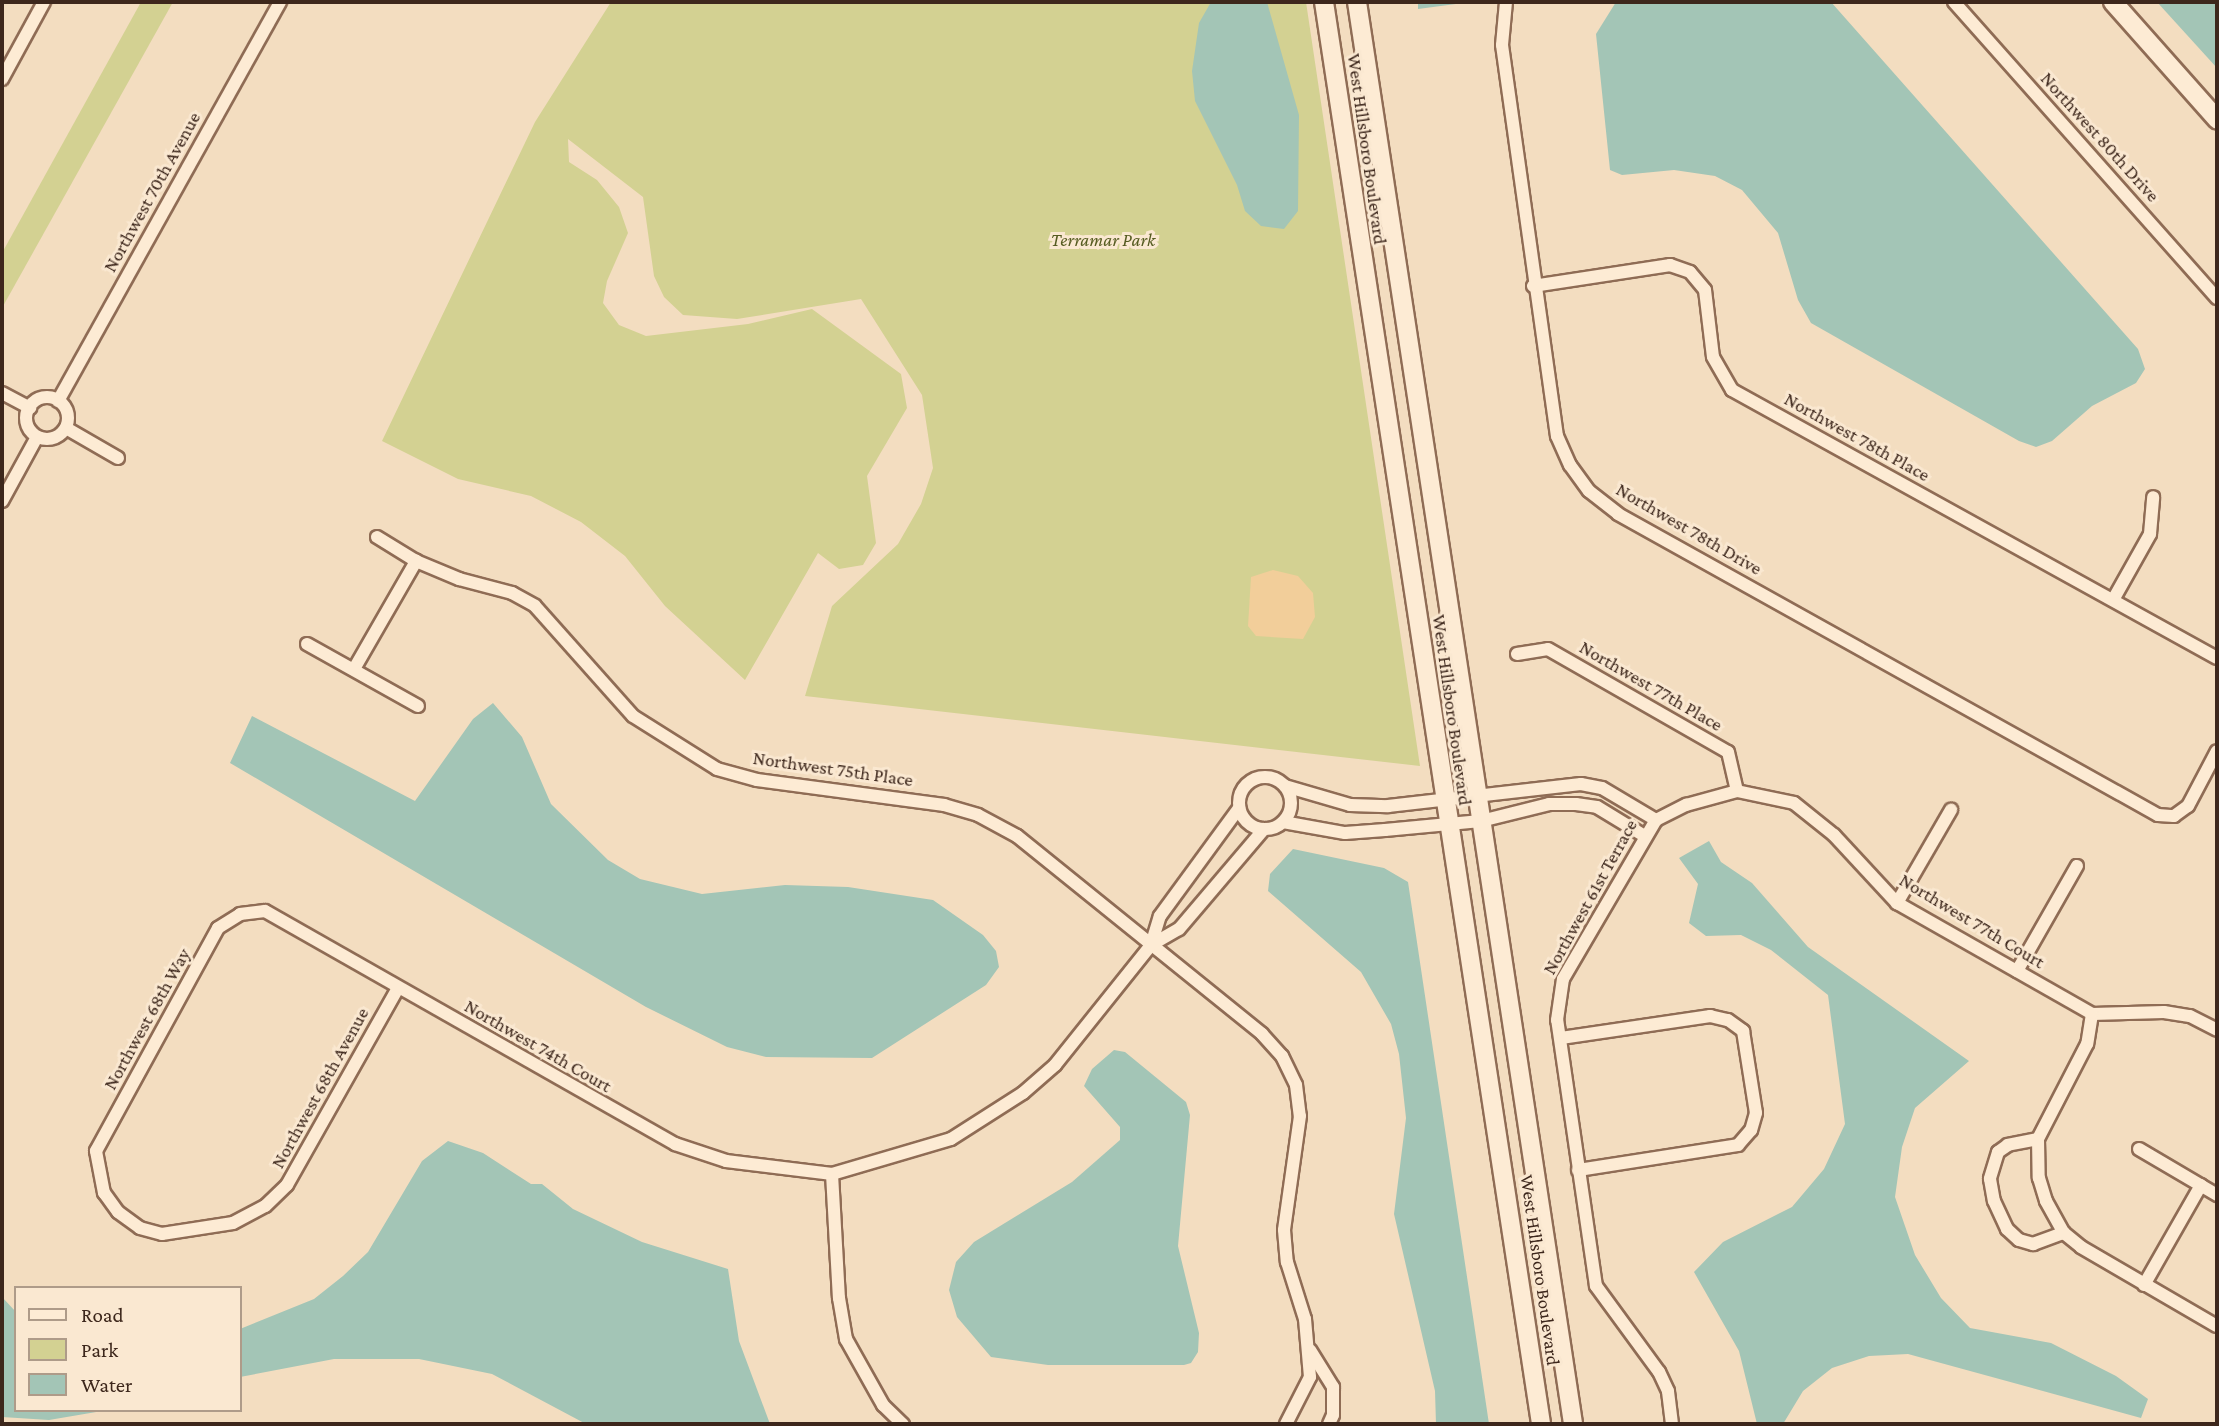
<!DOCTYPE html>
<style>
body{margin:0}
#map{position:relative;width:2219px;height:1426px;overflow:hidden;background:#f3ddc0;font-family:"Crimson Pro",serif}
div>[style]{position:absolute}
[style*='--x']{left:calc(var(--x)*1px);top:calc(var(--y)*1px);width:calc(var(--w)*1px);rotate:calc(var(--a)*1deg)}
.green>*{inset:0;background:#d3d192}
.sand>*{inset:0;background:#f2ce9a}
.water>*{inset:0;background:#a3c5b6}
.roads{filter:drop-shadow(2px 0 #8f6c55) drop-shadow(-2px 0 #8f6c55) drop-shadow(0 2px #8f6c55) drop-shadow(0 -2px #8f6c55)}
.street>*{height:12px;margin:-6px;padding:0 6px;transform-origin:6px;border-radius:6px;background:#fdebd4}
.street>.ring{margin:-6px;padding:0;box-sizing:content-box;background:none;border:12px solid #fdebd4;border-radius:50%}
.secondary>*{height:18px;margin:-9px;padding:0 9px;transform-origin:9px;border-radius:9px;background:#fdebd4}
span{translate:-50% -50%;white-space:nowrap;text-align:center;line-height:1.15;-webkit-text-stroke:6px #fae8d1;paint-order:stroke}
.street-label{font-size:19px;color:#3d271c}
.park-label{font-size:19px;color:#555b20;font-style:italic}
.frame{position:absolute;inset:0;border:4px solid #3d271c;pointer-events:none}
.legend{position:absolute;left:14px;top:1286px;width:228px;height:126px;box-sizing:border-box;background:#fae8d1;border:2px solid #ae9b89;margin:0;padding:9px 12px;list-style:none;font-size:21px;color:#3d271c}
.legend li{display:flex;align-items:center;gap:14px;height:35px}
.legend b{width:35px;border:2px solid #ae9b89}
</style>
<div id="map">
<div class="green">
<div style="clip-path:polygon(141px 2px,173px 2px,2px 308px,2px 253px)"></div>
<div style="clip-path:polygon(611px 2px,1306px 2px,1420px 766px,805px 696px,832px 606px,898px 544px,921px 504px,933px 468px,922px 395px,861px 299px,737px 319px,683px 315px,664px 297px,654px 276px,643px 197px,568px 139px,569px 162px,597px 180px,619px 207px,628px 233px,607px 281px,603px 303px,619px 325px,646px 336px,748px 324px,812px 309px,901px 374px,907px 408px,867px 476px,876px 543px,863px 565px,839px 569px,818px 553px,745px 680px,665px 606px,625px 556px,581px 522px,531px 496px,458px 479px,382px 441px,535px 122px)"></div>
</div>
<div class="sand">
<div style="clip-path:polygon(1273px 570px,1298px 576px,1313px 593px,1315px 617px,1303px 639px,1256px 636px,1248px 626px,1251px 577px)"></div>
</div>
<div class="water">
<div style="clip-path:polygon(1211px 2px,1267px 2px,1299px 115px,1298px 211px,1284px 229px,1261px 226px,1245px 211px,1237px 185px,1195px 101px,1192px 71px,1199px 23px)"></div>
<div style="clip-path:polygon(1418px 2px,1471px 2px,1418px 9px)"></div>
<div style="clip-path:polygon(1616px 2px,1831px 2px,2138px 349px,2145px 369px,2136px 383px,2092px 406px,2052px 441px,2036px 447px,2019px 441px,1811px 323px,1798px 300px,1778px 233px,1742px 190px,1715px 176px,1674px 170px,1622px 175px,1610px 170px,1596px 34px)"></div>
<div style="clip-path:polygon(2157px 2px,2217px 2px,2217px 68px)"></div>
<div style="clip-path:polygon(493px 703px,522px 737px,551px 804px,608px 860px,640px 879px,702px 894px,785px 885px,848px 887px,933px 900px,983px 935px,996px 951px,999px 967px,986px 985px,872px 1058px,766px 1057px,727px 1047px,646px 1007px,230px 763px,252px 716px,415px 801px,473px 719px)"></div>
<div style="clip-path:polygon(1709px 841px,1721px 862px,1752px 883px,1808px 947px,1969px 1061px,1915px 1108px,1902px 1147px,1895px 1197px,1915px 1255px,1941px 1298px,1970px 1328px,2051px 1343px,2116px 1376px,2148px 1399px,2141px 1418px,1908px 1354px,1869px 1356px,1832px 1368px,1803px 1391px,1783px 1424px,1757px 1424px,1739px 1351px,1694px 1272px,1723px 1242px,1792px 1207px,1824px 1169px,1845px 1124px,1828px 995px,1771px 950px,1741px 935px,1706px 936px,1689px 923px,1698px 884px,1679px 858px)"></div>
<div style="clip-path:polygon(1293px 849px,1384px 868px,1408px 882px,1489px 1424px,1436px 1424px,1435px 1391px,1394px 1214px,1406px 1118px,1399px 1054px,1391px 1024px,1361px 972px,1268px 891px,1270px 874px)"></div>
<div style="clip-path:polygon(1114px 1050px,1125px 1052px,1186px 1102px,1190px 1115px,1178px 1246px,1199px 1333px,1198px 1352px,1191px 1363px,1184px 1365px,1048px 1365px,991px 1357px,957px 1317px,949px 1290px,956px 1262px,974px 1242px,1072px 1182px,1120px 1140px,1120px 1127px,1084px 1086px,1092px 1069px)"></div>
<div style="clip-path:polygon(448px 1141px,483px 1153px,531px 1184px,542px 1184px,573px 1209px,642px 1242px,728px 1269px,739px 1341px,770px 1424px,586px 1424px,492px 1374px,419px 1359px,334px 1359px,240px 1377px,240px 1329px,314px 1299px,343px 1276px,368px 1252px,422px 1161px)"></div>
<div style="clip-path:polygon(2px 1297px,16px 1312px,16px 1410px,108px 1410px,49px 1420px,2px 1417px)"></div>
</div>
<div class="roads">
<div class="street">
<div style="--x:1506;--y:2;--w:43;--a:95.3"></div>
<div style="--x:1502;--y:45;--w:395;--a:82"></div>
<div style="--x:1557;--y:436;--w:32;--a:66"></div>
<div style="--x:1570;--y:465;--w:32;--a:54"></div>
<div style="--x:1589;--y:491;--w:37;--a:38"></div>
<div style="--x:1618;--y:514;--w:618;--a:29.14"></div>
<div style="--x:2158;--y:815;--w:16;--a:4"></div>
<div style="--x:2174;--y:816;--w:17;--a:-36"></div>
<div style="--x:2188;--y:806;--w:62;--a:-62.2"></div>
<div style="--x:1954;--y:2;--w:396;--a:48.4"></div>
<div style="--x:2;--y:79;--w:88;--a:-61.4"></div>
<div style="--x:1533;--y:286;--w:139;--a:-8.7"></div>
<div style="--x:1670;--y:265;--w:21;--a:19"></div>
<div style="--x:1690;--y:272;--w:23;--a:50"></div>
<div style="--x:1705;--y:290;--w:67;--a:83.2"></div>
<div style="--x:1713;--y:357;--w:38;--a:60"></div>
<div style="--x:1732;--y:390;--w:554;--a:28.92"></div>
<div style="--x:2;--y:393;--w:32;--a:28"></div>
<div class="ring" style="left:26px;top:397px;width:30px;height:30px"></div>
<div style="--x:58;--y:401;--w:457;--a:-60.9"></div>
<div style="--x:66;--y:428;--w:60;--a:30"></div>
<div style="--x:2;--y:501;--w:73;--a:-61.3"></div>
<div style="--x:377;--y:537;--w:46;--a:31.6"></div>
<div style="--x:416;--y:561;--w:47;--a:22.7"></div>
<div style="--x:459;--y:579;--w:55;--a:14.8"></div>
<div style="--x:512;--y:593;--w:26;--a:29"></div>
<div style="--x:535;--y:606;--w:147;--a:48.3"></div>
<div style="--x:633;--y:716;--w:99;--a:32.2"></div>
<div style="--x:717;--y:769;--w:41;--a:15.4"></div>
<div style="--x:757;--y:780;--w:189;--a:7.6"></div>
<div style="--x:944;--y:805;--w:35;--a:16"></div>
<div style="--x:978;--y:815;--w:44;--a:28.3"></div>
<div style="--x:1017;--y:836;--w:315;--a:38.9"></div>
<div style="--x:1262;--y:1034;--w:30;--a:48"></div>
<div style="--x:1282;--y:1056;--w:32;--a:64"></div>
<div style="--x:1296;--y:1085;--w:31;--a:83"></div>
<div style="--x:1300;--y:1116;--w:115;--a:98"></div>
<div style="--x:1284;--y:1230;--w:32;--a:85"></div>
<div style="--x:1287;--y:1262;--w:60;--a:72.5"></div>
<div style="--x:1305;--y:1319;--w:58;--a:85.1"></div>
<div style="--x:1310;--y:1377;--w:53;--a:117.1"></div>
<div style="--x:2113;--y:600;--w:76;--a:-60.7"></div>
<div style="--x:2150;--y:534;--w:37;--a:-85"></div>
<div style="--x:307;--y:644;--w:127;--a:29.2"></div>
<div style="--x:1517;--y:654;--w:31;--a:-9"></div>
<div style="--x:1548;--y:649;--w:207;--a:29.8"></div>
<div style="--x:1728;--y:752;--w:40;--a:77"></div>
<div style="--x:354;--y:669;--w:125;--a:-60.1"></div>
<div class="ring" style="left:1239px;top:777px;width:40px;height:40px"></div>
<div style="--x:1285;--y:786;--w:68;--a:16.3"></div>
<div style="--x:1350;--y:805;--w:38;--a:2"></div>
<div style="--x:1388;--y:806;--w:194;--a:-6.5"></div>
<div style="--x:1581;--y:784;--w:21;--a:11"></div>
<div style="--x:1602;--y:788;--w:63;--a:30.7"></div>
<div style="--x:1283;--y:822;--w:63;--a:10.1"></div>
<div style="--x:1345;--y:833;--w:40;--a:-4.3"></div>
<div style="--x:1385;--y:830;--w:96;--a:-5.4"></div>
<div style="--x:1481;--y:821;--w:70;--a:-14"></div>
<div style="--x:1549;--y:804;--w:27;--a:0"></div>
<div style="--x:1576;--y:804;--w:21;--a:8"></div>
<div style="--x:1597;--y:807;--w:54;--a:31.3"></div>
<div style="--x:1897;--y:903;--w:108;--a:-59.9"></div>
<div style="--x:1151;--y:945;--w:30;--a:-73"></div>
<div style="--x:1160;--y:916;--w:134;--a:-53.8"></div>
<div style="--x:2017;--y:971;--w:121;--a:-60.3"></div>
<div style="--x:398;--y:988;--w:226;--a:119.4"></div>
<div style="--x:287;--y:1185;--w:30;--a:136"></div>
<div style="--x:265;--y:1206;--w:36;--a:152"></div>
<div style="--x:233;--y:1223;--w:72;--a:171.2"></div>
<div style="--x:162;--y:1234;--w:23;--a:-165"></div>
<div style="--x:140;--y:1228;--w:27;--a:-144"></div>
<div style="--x:118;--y:1212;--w:24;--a:-126"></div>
<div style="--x:104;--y:1193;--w:43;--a:-100.8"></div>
<div style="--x:96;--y:1151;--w:254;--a:-61.3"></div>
<div style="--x:218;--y:928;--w:26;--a:-32"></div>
<div style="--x:240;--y:914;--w:25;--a:-7"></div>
<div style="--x:265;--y:911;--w:472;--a:29.6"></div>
<div style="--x:675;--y:1144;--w:54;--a:18.4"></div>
<div style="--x:726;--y:1161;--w:107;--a:7"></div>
<div style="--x:832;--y:1174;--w:124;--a:-16.4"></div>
<div style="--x:951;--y:1139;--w:85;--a:-32.6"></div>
<div style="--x:1023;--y:1093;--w:43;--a:-41.2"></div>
<div style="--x:1055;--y:1065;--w:154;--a:-51.3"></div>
<div style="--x:1151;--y:945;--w:32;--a:-30"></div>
<div style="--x:1179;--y:929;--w:131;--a:-49.6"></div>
<div style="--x:2092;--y:1014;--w:30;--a:99"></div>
<div style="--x:2087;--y:1044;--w:107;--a:117.3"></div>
<div style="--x:2038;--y:1139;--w:39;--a:89"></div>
<div style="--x:2039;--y:1178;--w:24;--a:73"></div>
<div style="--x:2046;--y:1201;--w:37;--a:61"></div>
<div style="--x:2064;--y:1233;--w:22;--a:39"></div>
<div style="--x:2081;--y:1247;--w:157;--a:30.2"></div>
<div style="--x:2092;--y:1014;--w:72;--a:-1.6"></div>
<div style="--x:2164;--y:1012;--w:26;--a:9"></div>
<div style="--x:2190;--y:1016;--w:30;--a:27"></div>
<div style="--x:1561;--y:1038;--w:151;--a:-8.4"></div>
<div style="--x:1710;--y:1016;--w:18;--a:13"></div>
<div style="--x:1728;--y:1020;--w:19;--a:36"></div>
<div style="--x:1743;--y:1031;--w:83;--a:81"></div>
<div style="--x:1756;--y:1113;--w:18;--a:106"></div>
<div style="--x:1751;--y:1130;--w:20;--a:131"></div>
<div style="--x:1738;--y:1145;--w:162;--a:171.1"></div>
<div style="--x:2038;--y:1139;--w:31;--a:169"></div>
<div style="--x:2008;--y:1145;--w:12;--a:145"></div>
<div style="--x:1998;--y:1152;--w:28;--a:107"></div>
<div style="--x:1990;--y:1179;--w:22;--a:80"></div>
<div style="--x:1994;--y:1201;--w:31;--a:65"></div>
<div style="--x:2007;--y:1229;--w:16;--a:43"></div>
<div style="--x:2019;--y:1240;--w:15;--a:16"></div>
<div style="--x:2033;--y:1244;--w:33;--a:-20"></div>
<div style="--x:2139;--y:1149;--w:91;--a:30.5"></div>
<div style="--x:832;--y:1174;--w:124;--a:86.8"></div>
<div style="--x:839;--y:1298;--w:42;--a:80.3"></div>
<div style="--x:846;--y:1339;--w:76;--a:60.7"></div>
<div style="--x:883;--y:1405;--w:28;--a:44"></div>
<div style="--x:2144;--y:1285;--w:115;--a:-60.3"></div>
<div style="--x:1310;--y:1350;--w:44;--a:58.1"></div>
<div style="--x:1333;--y:1387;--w:28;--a:90"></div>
<div style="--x:1333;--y:1415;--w:10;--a:114"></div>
<div style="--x:1672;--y:1424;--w:33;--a:-97"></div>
<div style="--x:1668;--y:1391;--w:21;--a:-115"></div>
<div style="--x:1659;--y:1372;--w:107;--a:-126.2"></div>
<div style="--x:1596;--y:1286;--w:269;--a:-98.3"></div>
<div style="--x:1557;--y:1020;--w:41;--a:-81.7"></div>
<div style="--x:1563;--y:979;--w:184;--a:-59.7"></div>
<div style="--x:1656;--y:820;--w:34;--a:-27"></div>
<div style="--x:1686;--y:805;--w:53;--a:-15.4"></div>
<div style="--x:1737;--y:791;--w:58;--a:11.9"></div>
<div style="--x:1794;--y:803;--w:51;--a:38.7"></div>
<div style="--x:1834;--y:835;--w:93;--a:47.2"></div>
<div style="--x:1897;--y:903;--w:224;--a:29.6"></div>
</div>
<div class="secondary">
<div style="--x:1324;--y:2;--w:1438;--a:81.32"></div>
<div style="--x:1357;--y:2;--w:1438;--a:81.36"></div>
<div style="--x:2113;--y:2;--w:157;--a:48.4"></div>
</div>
</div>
<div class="street-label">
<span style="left:2100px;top:137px;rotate:48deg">Northwest 80th Drive</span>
<span style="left:1367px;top:149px;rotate:82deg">West Hillsboro Boulevard</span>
<span style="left:152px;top:192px;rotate:-61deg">Northwest 70th Avenue</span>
<span style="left:1857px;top:437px;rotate:29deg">Northwest 78th Place</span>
<span style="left:1689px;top:529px;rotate:30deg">Northwest 78th Drive</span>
<span style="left:1651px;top:686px;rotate:30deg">Northwest 77th Place</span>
<span style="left:1452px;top:710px;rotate:82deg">West Hillsboro Boulevard</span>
<span style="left:833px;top:769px;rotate:8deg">Northwest 75th Place</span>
<span style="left:1590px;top:897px;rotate:-61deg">Northwest 61st Terrace</span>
<span style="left:1972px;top:921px;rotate:31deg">Northwest 77th Court</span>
<span style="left:147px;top:1019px;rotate:-61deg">Northwest 68th Way</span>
<span style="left:538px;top:1046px;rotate:30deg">Northwest 74th Court</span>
<span style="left:320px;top:1088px;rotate:-61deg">Northwest 68th Avenue</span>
<span style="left:1540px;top:1270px;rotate:82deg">West Hillsboro Boulevard</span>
</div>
<div class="park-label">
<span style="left:1103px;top:240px">Terramar Park</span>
</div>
<div class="frame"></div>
<ul class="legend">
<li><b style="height:9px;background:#fdebd4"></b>Road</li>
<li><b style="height:19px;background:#d3d192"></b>Park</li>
<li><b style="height:19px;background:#a3c5b6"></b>Water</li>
</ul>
</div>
